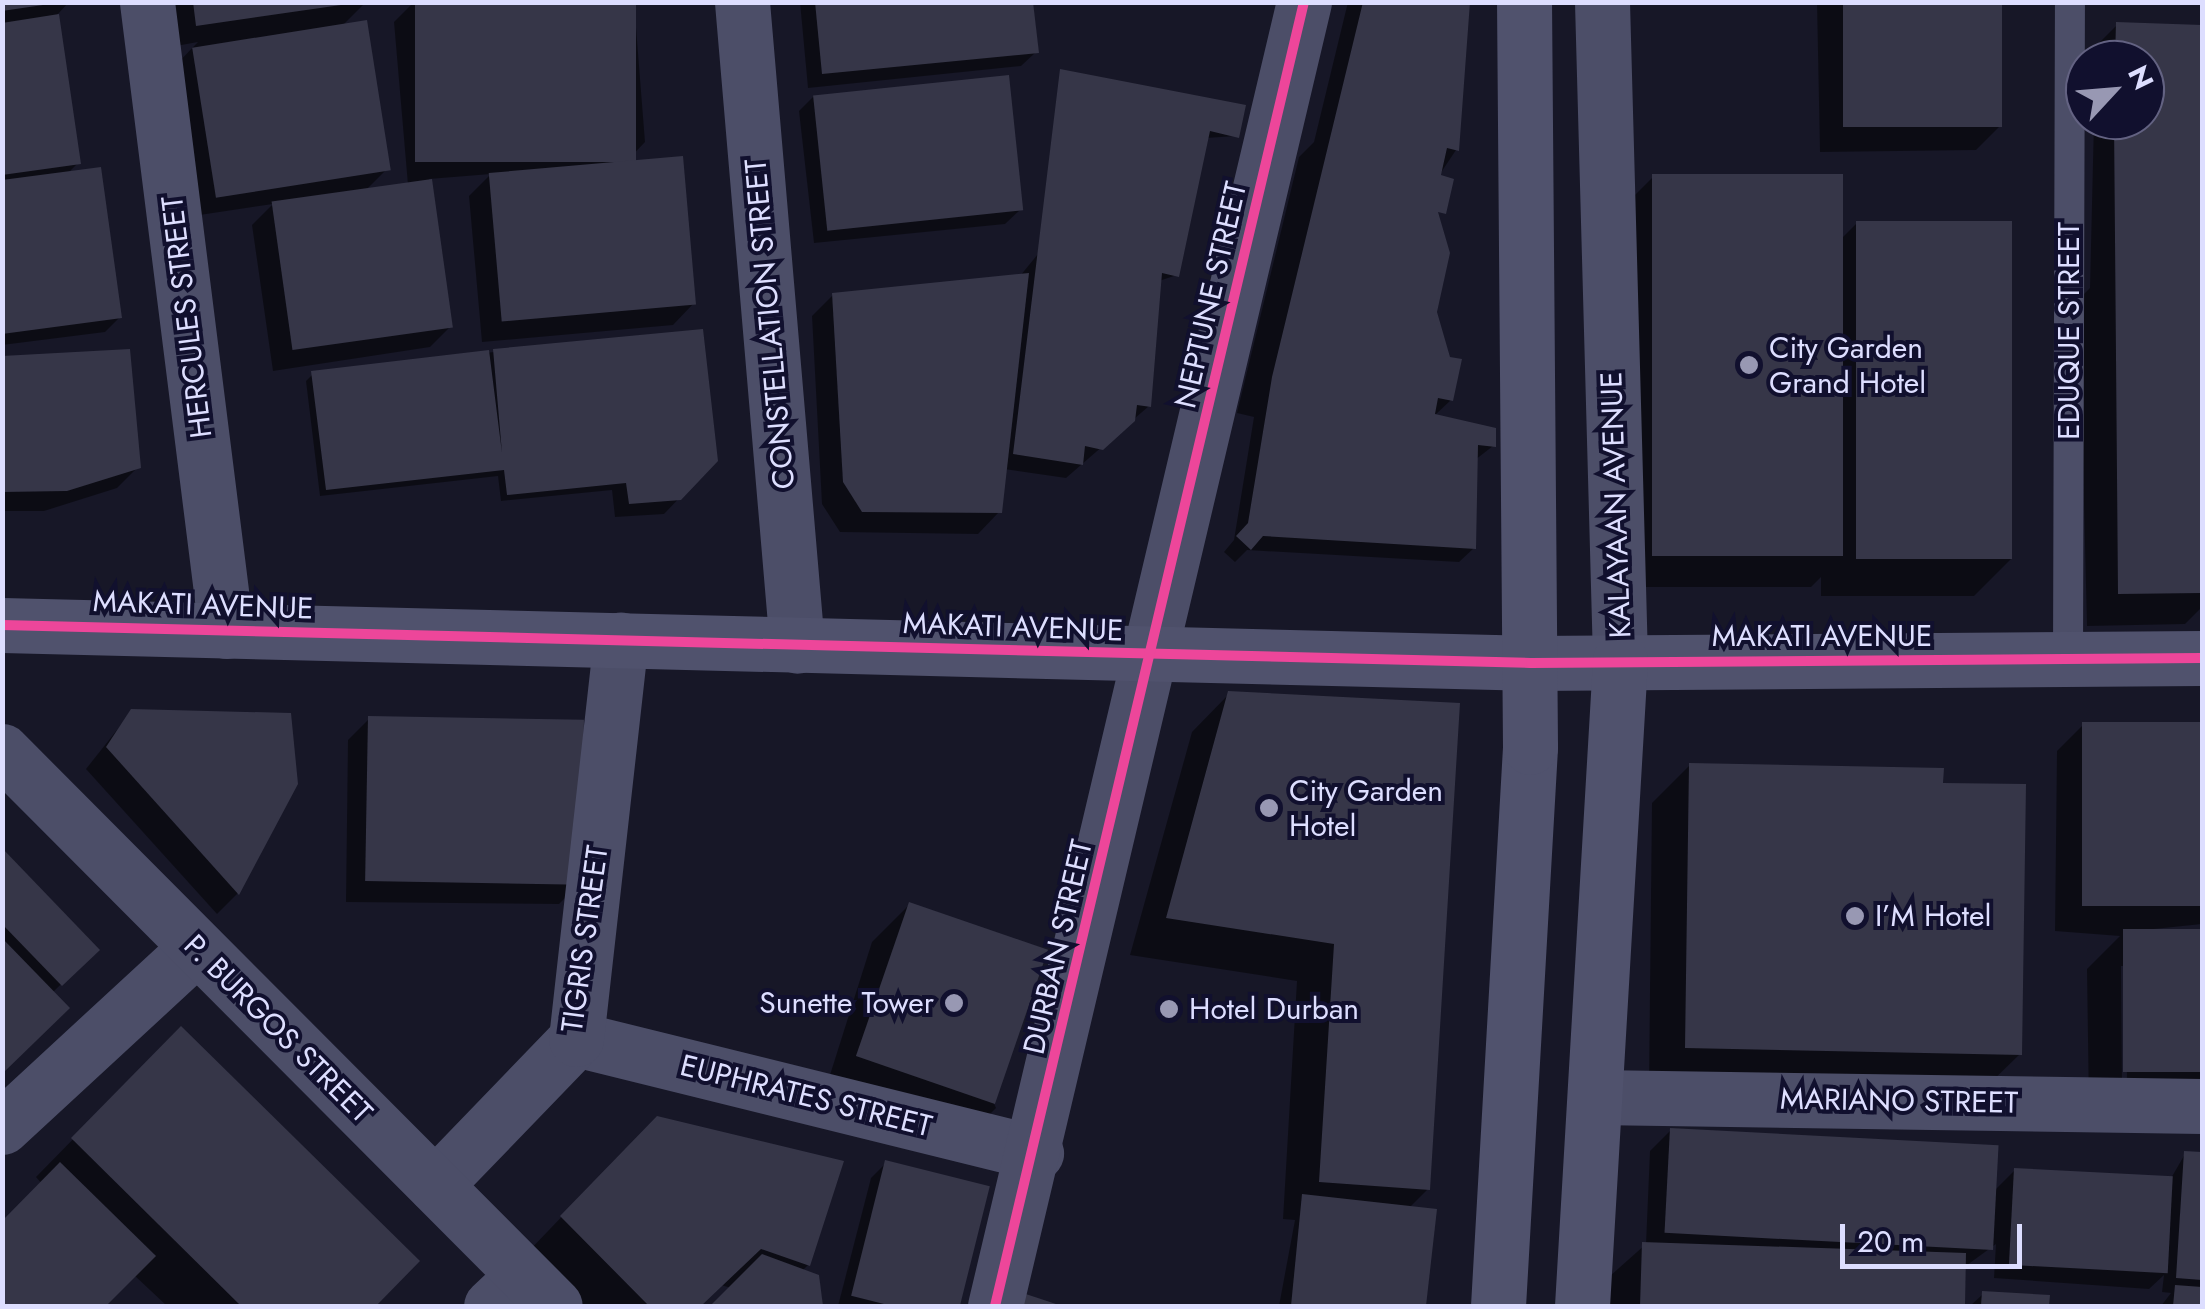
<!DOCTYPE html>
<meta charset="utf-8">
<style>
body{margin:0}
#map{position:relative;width:2205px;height:1309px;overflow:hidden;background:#171727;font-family:Jost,sans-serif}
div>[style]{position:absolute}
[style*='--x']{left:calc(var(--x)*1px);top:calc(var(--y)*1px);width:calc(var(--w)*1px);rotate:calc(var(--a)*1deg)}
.shadow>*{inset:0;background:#0007}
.building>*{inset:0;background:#363648;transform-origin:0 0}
.service>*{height:30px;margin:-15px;padding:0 15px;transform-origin:15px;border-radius:15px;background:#4c4e68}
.minor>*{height:55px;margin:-27.5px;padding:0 27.5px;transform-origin:27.5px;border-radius:27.5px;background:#4c4e68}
.tertiary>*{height:55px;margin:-27.5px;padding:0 27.5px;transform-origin:27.5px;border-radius:27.5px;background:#4c4e68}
.secondary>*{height:55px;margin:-27.5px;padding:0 27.5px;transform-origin:27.5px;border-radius:27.5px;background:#50526d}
.cycleway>*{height:10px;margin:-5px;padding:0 5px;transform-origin:5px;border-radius:5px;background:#ed469a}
.dots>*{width:28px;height:28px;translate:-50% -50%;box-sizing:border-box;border:5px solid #11102e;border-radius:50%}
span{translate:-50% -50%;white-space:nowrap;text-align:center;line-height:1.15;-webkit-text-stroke:8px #11102e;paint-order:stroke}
.street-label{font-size:30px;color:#dddeff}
.poi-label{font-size:30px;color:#dddeff}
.left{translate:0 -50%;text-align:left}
.right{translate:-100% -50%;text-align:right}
.frame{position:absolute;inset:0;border:5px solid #dddeff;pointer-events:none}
.north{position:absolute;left:2065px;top:40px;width:100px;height:100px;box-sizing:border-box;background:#11102e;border:2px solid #636282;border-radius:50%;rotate:64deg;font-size:28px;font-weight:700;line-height:40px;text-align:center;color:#dddeff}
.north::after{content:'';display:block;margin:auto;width:35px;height:45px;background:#9898b3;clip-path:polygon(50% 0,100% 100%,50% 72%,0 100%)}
.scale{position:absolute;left:1840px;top:1224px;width:182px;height:45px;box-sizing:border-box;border:5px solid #dddeff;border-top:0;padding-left:12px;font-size:30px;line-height:35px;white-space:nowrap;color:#dddeff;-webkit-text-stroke:8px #11102e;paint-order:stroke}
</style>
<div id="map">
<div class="shadow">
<div style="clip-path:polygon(2px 2px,69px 2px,57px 15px,78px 163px,67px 174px,120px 317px,105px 332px,2px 345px)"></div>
<div style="clip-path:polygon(169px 2px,366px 2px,342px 26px,387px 169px,365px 191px,408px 185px,394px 22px,412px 4px,392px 2px,634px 2px,645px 142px,624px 164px,694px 303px,673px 325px,482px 342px,469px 196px,491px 174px,429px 179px,451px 326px,430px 347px,273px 371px,252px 225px,273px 204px,193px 216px,172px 69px,198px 42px,176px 46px)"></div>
<div style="clip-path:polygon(800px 2px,1031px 2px,1036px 52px,1021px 66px,808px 88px)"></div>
<div style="clip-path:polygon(1348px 2px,1467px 2px,1456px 150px,1438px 177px,1434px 312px,1451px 400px,1434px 416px,1493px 446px,1475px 460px,1474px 548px,1459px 562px,1247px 550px,1235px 562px,1224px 552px,1234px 540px,1254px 417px,1237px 413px,1299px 157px,1314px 142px)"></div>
<div style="clip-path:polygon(1817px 2px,1999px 2px,2002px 124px,1976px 150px,1820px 152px)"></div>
<div style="clip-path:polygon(2117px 25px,2202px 27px,2202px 607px,2185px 624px,2087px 626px,2079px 299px,2090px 288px,2094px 120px,2145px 120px,2145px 60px,2096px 60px,2096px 46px)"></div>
<div style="clip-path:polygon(1061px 72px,1236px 136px,1206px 138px,1177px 275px,1159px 281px,1149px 406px,1066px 478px,1004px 469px,999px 512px,978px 534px,840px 532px,822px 504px,812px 316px,833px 295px,1020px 276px,1038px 254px)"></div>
<div style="clip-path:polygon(814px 96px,1020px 210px,1005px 224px,814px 243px,799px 111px)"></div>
<div style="clip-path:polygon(1653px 177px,1841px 239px,1857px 223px,2012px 558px,1974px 596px,1821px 596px,1821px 577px,1811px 587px,1625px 587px,1621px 209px)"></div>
<div style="clip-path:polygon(494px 352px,716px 460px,664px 514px,615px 517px,612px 490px,501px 501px,498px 476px,320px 496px,306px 381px,313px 374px)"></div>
<div style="clip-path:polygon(2px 358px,138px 467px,117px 488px,44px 511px,2px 511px)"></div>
<div style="clip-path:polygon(1229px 694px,1457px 706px,1428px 1189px,1409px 1208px,1434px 1211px,1423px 1306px,1279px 1306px,1295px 1220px,1283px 1219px,1297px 981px,1130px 955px,1192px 732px)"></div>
<div style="clip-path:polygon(132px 711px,295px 783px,237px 894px,217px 914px,86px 769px)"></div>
<div style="clip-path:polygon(369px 719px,580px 883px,559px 904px,346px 902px,348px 740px)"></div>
<div style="clip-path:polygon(evenodd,2083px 725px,2202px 726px,2202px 924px,2125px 932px,2202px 932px,2202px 1107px,2089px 1109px,2087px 969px,2120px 936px,2055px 931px,2057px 751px,2083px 725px,2121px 966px,2126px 966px,2127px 1085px,2122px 1085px,2121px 966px)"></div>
<div style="clip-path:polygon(1690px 765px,1941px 786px,2020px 1054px,1982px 1091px,1649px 1085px,1652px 803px)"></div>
<div style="clip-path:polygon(2px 852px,96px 950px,52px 993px,2px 1071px)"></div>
<div style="clip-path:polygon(909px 905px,996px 1108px,959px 1145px,824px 1094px,872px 942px)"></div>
<div style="clip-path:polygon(181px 1029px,417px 1261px,372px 1306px,167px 1306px,134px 1275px,103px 1306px,2px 1306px,2px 1224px,42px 1184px,36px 1177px)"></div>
<div style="clip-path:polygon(1671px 1130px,1995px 1190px,2015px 1170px,2170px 1180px,2185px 1154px,2202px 1155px,2202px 1306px,2161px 1306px,2171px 1293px,2162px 1292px,2164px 1275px,2149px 1289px,1994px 1278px,1996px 1244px,1963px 1268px,1962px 1306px,1610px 1306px,1610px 1276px,1646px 1244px,1650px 1151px)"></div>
<div style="clip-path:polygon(620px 1156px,808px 1265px,802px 1271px,817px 1277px,821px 1306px,713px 1306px,731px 1288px,721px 1285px,699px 1306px,576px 1306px,525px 1255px)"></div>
<div style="clip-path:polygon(886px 1163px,987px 1189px,957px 1306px,838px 1306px,871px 1178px)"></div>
<div style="clip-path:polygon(1983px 1294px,2047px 1297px,2047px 1306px,1970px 1306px)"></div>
</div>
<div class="building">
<div style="clip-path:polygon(2px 2px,43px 2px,43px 5px,2px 11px)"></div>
<div style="clip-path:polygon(193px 2px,341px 2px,341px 5px,196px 26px)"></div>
<div style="left:415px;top:2px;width:221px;height:160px"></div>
<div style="clip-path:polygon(815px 2px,1033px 2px,1039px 53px,822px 74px)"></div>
<div style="clip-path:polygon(1363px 2px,1470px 2px,1459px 151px,1447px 148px,1441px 175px,1454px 179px,1446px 214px,1438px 212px,1450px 253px,1437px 312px,1450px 357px,1462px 359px,1453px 401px,1438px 398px,1435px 414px,1496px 428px,1496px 447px,1478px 445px,1476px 549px,1263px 536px,1251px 550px,1236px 536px,1248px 523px,1272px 377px)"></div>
<div style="left:1843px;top:2px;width:159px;height:125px"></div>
<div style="clip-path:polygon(59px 14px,81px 164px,2px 175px,2px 23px)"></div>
<div style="left:367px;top:20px;width:152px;height:177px;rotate:81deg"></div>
<div style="clip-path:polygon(2116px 22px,2202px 25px,2202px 593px,2118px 594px,2114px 120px,2145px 120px,2145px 60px,2115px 60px)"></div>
<div style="clip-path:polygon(1060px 69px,1246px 105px,1239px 138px,1210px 131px,1179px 277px,1162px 273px,1151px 407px,1137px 405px,1135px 421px,1103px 450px,1085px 446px,1083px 465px,1013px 454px)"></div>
<div style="left:1009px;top:75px;width:136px;height:197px;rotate:84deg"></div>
<div style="left:683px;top:156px;width:149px;height:195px;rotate:85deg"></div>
<div style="clip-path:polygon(101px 167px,122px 318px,2px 334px,2px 180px)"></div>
<div style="left:1652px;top:174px;width:191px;height:382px"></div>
<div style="left:432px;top:179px;width:150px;height:162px;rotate:82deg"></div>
<div style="left:1856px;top:221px;width:156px;height:338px"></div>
<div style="clip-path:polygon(1029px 273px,1002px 513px,862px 512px,843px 482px,832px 293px)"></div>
<div style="clip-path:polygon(703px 329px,718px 461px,681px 500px,629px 504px,626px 483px,507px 495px,504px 470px,326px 490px,311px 371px,489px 350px,502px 453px,493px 349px)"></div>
<div style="clip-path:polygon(130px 349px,141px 468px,67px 491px,2px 492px,2px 356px)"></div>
<div style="clip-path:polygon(1228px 691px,1460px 703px,1430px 1190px,1319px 1182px,1334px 944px,1166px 918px)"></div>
<div style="clip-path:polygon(131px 709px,291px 713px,298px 784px,239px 895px,106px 747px)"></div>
<div style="left:368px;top:716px;width:216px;height:165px;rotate:1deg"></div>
<div style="left:2082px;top:722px;width:120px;height:184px"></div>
<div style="clip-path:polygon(1689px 763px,1944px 768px,1943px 783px,2026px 784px,2022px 1055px,1685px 1048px)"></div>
<div style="clip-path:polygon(2px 848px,100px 950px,62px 986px,2px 924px)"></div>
<div style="left:909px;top:902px;width:147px;height:163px;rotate:19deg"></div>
<div style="left:2123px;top:929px;width:79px;height:143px"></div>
<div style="clip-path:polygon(2px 938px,70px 1008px,2px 1074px)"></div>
<div style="clip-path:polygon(181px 1026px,420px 1261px,376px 1306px,241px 1306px,71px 1138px)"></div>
<div style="clip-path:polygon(657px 1116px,844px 1161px,810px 1266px,761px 1249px,701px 1306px,649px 1306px,560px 1216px)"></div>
<div style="left:1670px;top:1128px;width:329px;height:105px;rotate:3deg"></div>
<div style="clip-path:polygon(2184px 1151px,2202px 1152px,2202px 1280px,2176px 1278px)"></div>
<div style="left:885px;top:1160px;width:108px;height:140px;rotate:14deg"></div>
<div style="clip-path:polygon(60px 1162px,156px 1256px,106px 1306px,2px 1306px,2px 1221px)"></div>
<div style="left:2014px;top:1168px;width:159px;height:97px;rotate:3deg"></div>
<div style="clip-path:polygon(1302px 1194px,1437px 1209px,1426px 1306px,1291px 1306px)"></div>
<div style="clip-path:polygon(1642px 1242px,1966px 1253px,1965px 1306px,1640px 1306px)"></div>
<div style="clip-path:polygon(762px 1254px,819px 1275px,823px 1306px,710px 1306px)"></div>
<div style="clip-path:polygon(2175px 1285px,2202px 1287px,2202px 1306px,2173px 1306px)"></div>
<div style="clip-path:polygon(1014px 1290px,1062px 1306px,1010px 1306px)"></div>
<div style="clip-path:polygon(1982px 1291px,2050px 1295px,2049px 1306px,1981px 1306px)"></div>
</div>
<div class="service">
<div style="--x:2068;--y:659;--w:657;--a:-89.83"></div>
</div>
<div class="minor">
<div style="--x:147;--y:2;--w:634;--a:82.84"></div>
<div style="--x:742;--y:2;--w:646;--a:85.12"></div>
<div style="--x:1602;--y:2;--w:658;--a:88.43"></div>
<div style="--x:576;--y:1039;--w:474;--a:13.9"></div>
<div style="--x:1595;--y:1097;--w:607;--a:0.85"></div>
<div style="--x:2;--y:1127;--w:263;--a:-42.7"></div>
<div style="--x:435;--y:1185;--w:203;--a:-46"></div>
<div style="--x:576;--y:1039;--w:402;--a:-83.6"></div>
<div style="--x:491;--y:1306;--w:44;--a:-43.2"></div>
<div style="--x:995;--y:1306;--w:1340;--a:-76.67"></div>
</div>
<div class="tertiary">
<div style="--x:2;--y:751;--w:783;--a:45.1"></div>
</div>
<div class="secondary">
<div style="--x:2;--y:625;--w:1529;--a:1.42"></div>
<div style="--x:1531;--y:663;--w:671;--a:-0.43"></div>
<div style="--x:1498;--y:1306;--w:560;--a:-86.72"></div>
<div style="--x:1530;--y:747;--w:745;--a:-90.46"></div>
<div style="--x:1582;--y:1306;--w:647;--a:-86.63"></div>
</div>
<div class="cycleway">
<div style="--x:2;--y:625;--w:1529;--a:1.42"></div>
<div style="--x:1531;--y:663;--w:671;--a:-0.43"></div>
<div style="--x:995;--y:1306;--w:1340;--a:-76.67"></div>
</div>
<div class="dots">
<div style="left:1749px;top:365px;background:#9898b3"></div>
<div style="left:1269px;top:808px;background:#9898b3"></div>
<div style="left:1855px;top:916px;background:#9898b3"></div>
<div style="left:954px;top:1003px;background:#9898b3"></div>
<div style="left:1169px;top:1009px;background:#9898b3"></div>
</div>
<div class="street-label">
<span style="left:1211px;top:295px;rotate:-77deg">NEPTUNE STREET</span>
<span style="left:187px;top:317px;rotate:-97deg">HERCULES STREET</span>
<span style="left:770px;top:324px;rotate:-95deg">CONSTELLATION STREET</span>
<span style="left:2069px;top:331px;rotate:-90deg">EDUQUE STREET</span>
<span style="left:1616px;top:505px;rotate:-92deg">KALAYAAN AVENUE</span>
<span style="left:203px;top:605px;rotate:2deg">MAKATI AVENUE</span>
<span style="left:1013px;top:627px;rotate:2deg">MAKATI AVENUE</span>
<span style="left:1822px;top:636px">MAKATI AVENUE</span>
<span style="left:585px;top:939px;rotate:-82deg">TIGRIS STREET</span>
<span style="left:1058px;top:947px;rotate:-77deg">DURBAN STREET</span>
<span style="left:278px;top:1029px;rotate:45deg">P. BURGOS STREET</span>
<span style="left:806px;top:1096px;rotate:14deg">EUPHRATES STREET</span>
<span style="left:1899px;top:1101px;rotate:1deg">MARIANO STREET</span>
</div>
<div class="poi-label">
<span class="left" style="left:1769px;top:365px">City Garden<br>Grand Hotel</span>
<span class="left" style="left:1289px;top:808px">City Garden<br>Hotel</span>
<span class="left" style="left:1875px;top:916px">I’M Hotel</span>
<span class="right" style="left:934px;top:1003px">Sunette Tower</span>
<span class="left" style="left:1189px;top:1009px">Hotel Durban</span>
</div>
<div class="frame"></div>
<div class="north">N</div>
<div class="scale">20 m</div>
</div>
